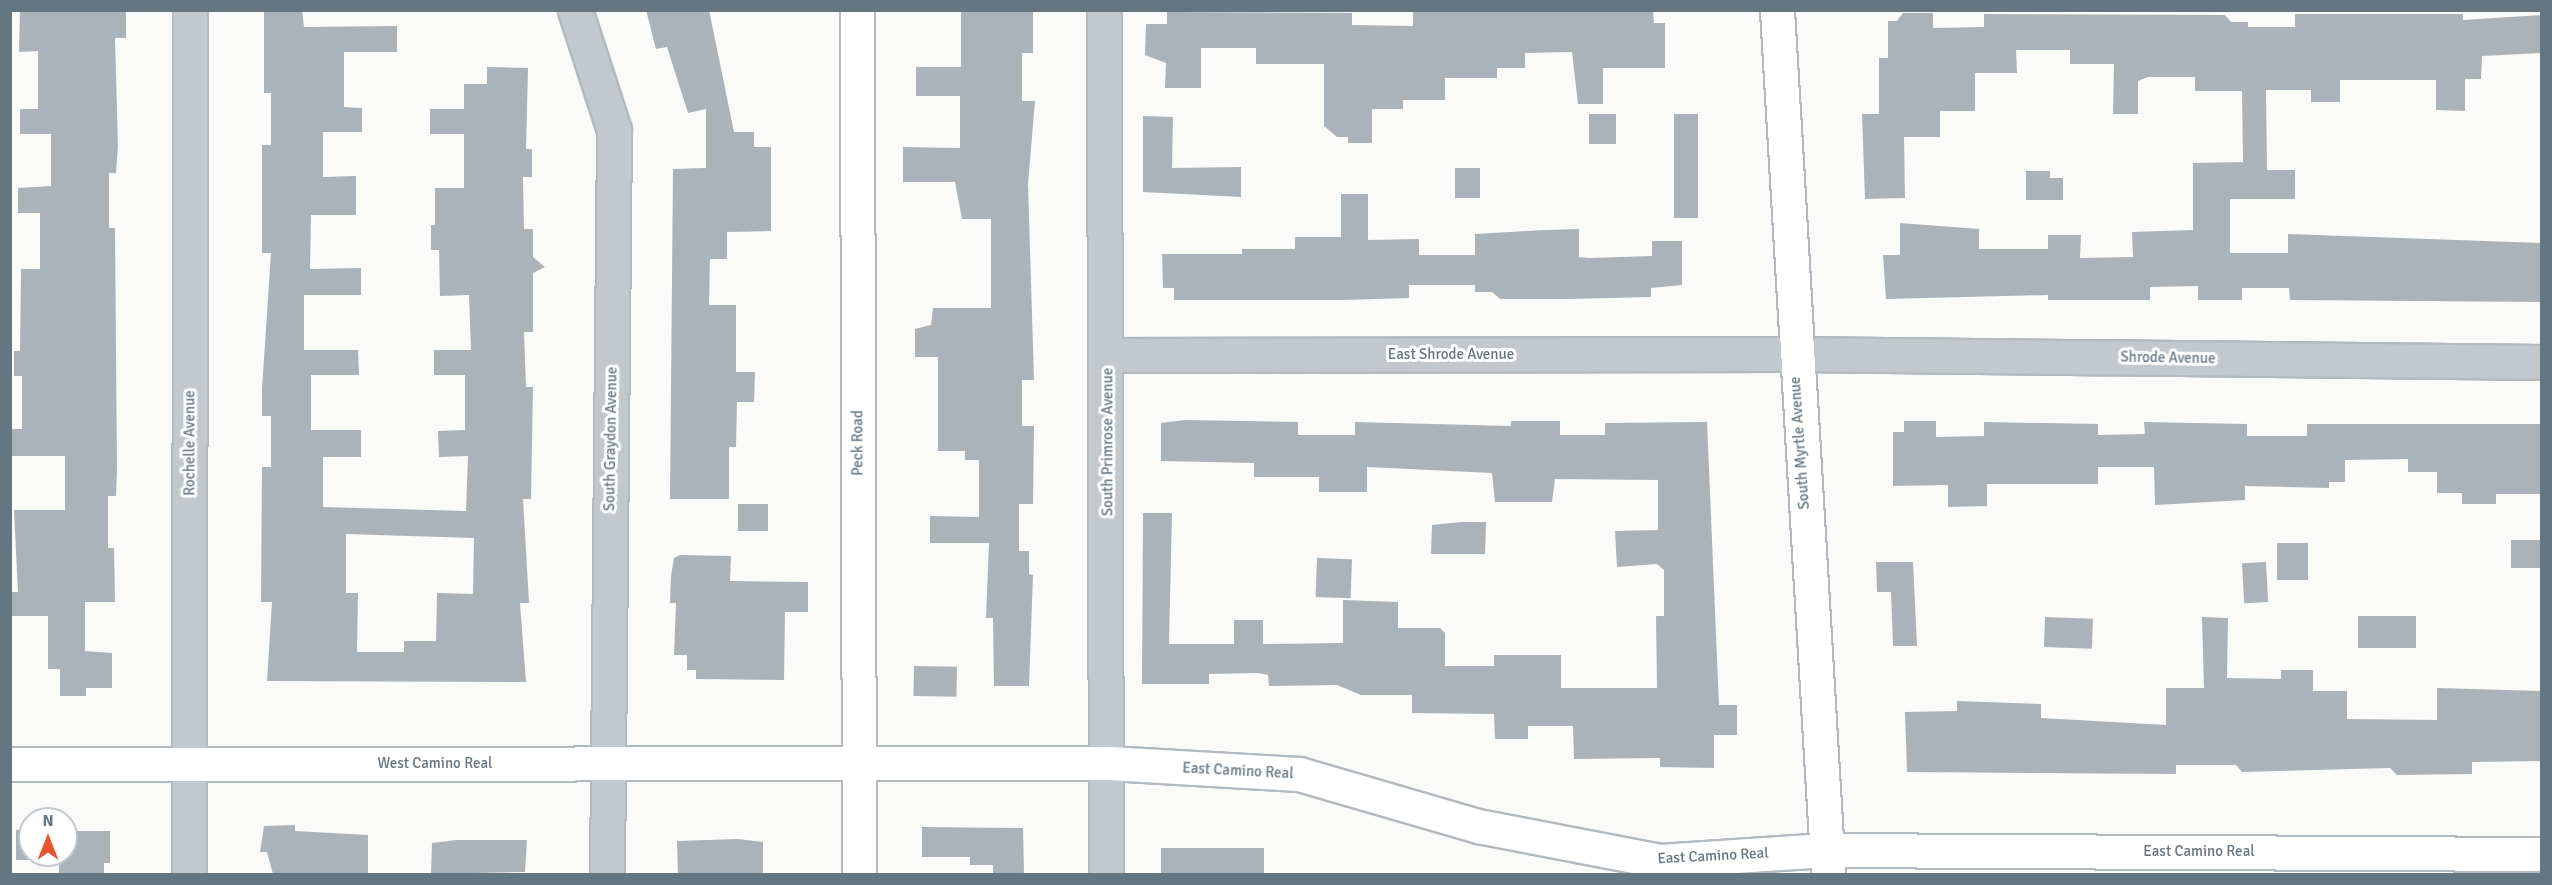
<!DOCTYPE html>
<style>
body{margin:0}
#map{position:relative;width:2552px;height:885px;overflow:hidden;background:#fafaf8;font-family:Signika,sans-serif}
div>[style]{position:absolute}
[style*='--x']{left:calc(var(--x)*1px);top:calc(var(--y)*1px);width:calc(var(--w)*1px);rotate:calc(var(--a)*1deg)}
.building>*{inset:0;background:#aab3b9;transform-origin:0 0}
.roads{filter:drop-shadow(2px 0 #b3babf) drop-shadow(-2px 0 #b3babf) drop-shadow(0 2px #b3babf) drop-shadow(0 -2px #b3babf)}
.street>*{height:33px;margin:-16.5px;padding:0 16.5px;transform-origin:16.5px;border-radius:16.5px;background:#c3c8cc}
.secondary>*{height:33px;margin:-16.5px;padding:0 16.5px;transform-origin:16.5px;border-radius:16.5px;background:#fff}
span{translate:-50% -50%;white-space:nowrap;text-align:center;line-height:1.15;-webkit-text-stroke:6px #fff;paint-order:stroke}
.street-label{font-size:15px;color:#657683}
.frame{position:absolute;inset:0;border:12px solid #657683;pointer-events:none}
.north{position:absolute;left:18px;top:807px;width:60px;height:60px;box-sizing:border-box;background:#fff;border:2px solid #c1c8cd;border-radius:50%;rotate:0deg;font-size:16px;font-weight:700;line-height:24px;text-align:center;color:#657683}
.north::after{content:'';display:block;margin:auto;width:21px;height:27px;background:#e4572e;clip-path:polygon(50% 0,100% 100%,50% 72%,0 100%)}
</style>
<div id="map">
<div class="building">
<div style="clip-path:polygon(20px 10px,126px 10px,126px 38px,115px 38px,118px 146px,116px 173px,109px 173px,109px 228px,115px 228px,117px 470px,116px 496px,108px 496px,108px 548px,114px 548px,115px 602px,85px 602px,85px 651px,112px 653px,112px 688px,86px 688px,86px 696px,60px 696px,60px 669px,48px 669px,48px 616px,10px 616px,10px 592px,18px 592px,14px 510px,65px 510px,65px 456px,10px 456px,10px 429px,22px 429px,22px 376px,14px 376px,14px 351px,20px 351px,21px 269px,40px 269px,40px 213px,18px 213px,18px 188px,51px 186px,51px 134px,20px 134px,20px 109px,38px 109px,38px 51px,19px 52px)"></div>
<div style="clip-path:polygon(evenodd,264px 10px,302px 10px,304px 27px,397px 26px,397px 52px,344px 52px,344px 107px,362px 108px,362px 132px,323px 132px,323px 177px,356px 176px,356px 215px,311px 215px,310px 269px,361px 268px,361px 295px,304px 295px,304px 350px,358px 350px,359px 375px,311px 375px,311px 430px,361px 430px,361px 457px,323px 457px,323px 507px,466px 511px,468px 456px,439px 457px,438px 431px,465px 430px,465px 375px,434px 375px,434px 350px,471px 350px,469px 295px,440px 296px,439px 250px,431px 250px,431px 225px,435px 225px,435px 188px,464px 188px,464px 134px,430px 134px,430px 109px,464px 109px,464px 84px,487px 84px,487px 67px,528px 68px,526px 149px,532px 149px,532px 177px,523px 177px,524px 229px,533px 229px,533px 257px,545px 267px,533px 273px,533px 332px,524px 332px,526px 387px,533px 387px,531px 499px,523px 499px,529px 603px,520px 603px,526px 682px,267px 681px,272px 602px,261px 602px,262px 467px,271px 467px,271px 416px,262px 416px,262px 389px,271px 253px,262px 253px,262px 145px,271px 145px,271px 93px,264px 93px,264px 10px,346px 534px,474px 538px,473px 594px,437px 593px,436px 641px,404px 641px,404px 652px,357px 652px,358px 593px,346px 593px,346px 534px)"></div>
<div style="clip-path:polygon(646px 10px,709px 10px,734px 132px,754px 132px,754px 147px,771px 147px,771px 231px,727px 232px,727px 259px,710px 259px,709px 305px,736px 305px,736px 372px,755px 372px,754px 402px,737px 402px,736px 447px,729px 447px,729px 499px,670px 499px,673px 169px,706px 168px,706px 109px,688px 113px,667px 47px,656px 49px)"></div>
<div style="clip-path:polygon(961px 10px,1033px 10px,1033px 53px,1022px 53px,1022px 101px,1035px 101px,1028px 184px,1034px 380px,1022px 380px,1022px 426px,1034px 426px,1033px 504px,1019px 504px,1019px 551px,1029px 551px,1029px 574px,1033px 575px,1029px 686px,994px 686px,993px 618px,986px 618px,989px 543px,930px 543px,930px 516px,979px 517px,979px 460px,965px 460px,965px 451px,938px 451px,938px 357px,915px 357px,915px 329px,931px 325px,933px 308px,991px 308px,991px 219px,962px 219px,955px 182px,903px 182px,903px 147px,960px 148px,960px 96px,916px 96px,916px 67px,961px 67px)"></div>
<div style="clip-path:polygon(1573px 11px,1653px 11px,1654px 23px,1665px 23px,1665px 68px,1603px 68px,1603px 104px,1578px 104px,1572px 52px,1525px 53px,1525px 68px,1497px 68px,1497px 78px,1445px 78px,1445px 100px,1403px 100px,1403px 109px,1372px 109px,1372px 143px,1348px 143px,1348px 137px,1337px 137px,1324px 126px,1324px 64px,1256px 64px,1256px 48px,1201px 48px,1201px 88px,1165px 88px,1166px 63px,1145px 55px,1146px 24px,1167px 24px,1167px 12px,1352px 13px,1352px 25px,1413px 26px,1413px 12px)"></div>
<div style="clip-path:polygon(1903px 13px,1933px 13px,1933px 28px,1984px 27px,1984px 14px,2225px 15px,2231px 22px,2248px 22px,2248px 27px,2295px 27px,2295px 14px,2463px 14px,2463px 20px,2541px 15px,2541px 53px,2482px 56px,2481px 79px,2465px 79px,2465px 111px,2436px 110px,2436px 80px,2340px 80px,2340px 102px,2311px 102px,2311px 90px,2266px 90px,2267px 170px,2295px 170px,2295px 199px,2230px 199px,2230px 253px,2288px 253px,2288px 234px,2541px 243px,2541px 302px,2290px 300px,2289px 288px,2242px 288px,2242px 300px,2198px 300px,2198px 286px,2150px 287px,2150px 300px,2048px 300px,2048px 295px,1886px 299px,1883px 255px,1900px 255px,1900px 223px,1979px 229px,1979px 249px,2048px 249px,2048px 235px,2081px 235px,2080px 258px,2133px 257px,2132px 232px,2193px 230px,2193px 163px,2243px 162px,2242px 91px,2195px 91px,2195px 77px,2148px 77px,2138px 81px,2138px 114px,2113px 114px,2114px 64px,2070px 64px,2070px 50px,2016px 50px,2017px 73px,1975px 73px,1975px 111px,1940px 111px,1940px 137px,1904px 137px,1905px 198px,1865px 199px,1862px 114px,1879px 114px,1879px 58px,1888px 58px,1888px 21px,1897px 21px)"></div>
<div style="left:1589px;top:114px;width:27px;height:30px"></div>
<div style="left:1674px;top:114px;width:24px;height:104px"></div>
<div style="clip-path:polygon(1143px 116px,1173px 117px,1172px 168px,1241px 167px,1241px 197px,1143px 192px)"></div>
<div style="left:1455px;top:168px;width:25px;height:30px"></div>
<div style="clip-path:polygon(2026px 171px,2050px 171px,2050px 178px,2063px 178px,2063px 200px,2026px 200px)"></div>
<div style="clip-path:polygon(1341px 194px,1368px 194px,1368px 240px,1419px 239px,1419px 255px,1475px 255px,1475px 234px,1545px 230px,1579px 229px,1579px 257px,1589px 258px,1652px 256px,1652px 241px,1682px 241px,1682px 285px,1651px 288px,1651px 297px,1568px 299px,1500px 299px,1492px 292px,1475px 292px,1475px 285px,1409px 285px,1409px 298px,1343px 300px,1174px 300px,1174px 288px,1163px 288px,1162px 254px,1242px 254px,1242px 249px,1295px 249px,1295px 237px,1341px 237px)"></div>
<div style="clip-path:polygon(1185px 420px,1298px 422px,1298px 435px,1355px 435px,1355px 422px,1511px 426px,1511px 421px,1560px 421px,1560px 435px,1605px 435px,1605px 423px,1707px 422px,1719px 705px,1737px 705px,1737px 735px,1714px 735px,1714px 768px,1660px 767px,1660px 758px,1574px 759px,1573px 726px,1528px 726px,1528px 739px,1495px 739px,1494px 714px,1412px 713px,1412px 695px,1361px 695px,1337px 685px,1269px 686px,1268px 675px,1258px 673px,1209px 674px,1209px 684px,1142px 684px,1143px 513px,1172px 513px,1169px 644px,1234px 644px,1234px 620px,1263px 620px,1263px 644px,1343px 643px,1343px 600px,1398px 602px,1398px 628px,1440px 628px,1445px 633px,1445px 666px,1494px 666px,1494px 655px,1561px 655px,1561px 688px,1657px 688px,1656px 616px,1664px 616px,1664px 570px,1657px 564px,1617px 567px,1615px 531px,1658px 530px,1658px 480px,1555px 479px,1552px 502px,1495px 502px,1492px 473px,1367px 467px,1367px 492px,1319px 492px,1319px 477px,1254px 477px,1254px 463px,1161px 461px,1161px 423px)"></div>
<div style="clip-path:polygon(1904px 421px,1936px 421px,1936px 437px,1984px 436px,1984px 422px,2098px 424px,2098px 435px,2145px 434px,2144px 422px,2247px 424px,2247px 436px,2307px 436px,2307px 424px,2541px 424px,2541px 494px,2496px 494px,2496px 504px,2462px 504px,2462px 493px,2437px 493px,2437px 472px,2408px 472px,2408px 459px,2345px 460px,2345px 482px,2329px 482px,2329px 488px,2245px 486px,2245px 500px,2155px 505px,2154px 467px,2098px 467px,2098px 484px,1987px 484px,1987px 506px,1948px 507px,1948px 485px,1893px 486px,1893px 432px,1904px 432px)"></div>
<div style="left:738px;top:504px;width:30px;height:27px"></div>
<div style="clip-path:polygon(1462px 522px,1486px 522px,1485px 554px,1431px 554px,1432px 525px)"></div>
<div style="left:2541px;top:540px;width:28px;height:30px;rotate:90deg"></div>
<div style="left:2277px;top:543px;width:31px;height:37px"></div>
<div style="clip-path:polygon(680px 555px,731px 556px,730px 581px,808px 582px,808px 612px,785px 612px,784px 680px,696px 679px,696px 670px,687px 670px,687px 655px,674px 655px,676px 603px,670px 603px,671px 576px,674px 558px)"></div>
<div style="left:1317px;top:558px;width:35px;height:39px;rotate:2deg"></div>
<div style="clip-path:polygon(1876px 562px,1913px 562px,1917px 646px,1893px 646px,1891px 592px,1877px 592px)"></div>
<div style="left:2266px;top:562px;width:40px;height:24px;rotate:87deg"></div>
<div style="left:2416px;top:616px;width:32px;height:58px;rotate:90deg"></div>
<div style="left:2045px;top:617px;width:48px;height:30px;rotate:2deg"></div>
<div style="clip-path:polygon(2202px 617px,2228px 618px,2227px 678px,2281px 679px,2281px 670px,2313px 670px,2313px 691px,2347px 691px,2347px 719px,2437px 720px,2437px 688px,2541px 691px,2541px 761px,2472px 762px,2472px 774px,2397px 775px,2390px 768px,2242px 772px,2236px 765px,2176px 765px,2176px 774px,1907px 772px,1905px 712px,1957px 711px,1957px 701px,2041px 704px,2041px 718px,2166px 725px,2166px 688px,2204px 688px)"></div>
<div style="left:914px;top:666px;width:43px;height:30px;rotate:1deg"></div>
<div style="clip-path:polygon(295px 825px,295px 831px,368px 835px,368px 874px,273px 874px,267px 852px,260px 852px,264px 826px)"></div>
<div style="clip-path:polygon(922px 827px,1023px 828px,1024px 874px,993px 874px,993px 865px,970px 865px,970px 857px,922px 857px)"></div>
<div style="clip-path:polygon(16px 830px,30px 830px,30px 855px,66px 855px,66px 831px,110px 831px,110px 863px,104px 863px,104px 874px,59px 874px,59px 860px,16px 860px)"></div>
<div style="clip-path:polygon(738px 839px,763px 842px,763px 873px,678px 874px,677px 841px)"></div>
<div style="clip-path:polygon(456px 840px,527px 840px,525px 872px,431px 874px,432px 843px)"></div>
<div style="left:1264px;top:848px;width:26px;height:103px;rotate:90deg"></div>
</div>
<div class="roads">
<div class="street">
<div style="--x:575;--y:10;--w:126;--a:72"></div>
<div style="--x:614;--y:130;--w:744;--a:90.54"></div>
<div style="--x:1104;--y:10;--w:864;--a:89.87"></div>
<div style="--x:1108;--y:355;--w:687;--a:-0.08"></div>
<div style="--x:1795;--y:354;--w:747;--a:0.61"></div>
<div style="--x:189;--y:874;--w:864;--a:-89.93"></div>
</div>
<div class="secondary">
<div style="--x:857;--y:10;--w:864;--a:89.87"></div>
<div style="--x:1777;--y:10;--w:866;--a:86.62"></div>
<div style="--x:10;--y:764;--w:1098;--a:-0.05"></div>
<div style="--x:1108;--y:763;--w:191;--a:3.3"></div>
<div style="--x:1299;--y:774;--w:186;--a:16.2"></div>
<div style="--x:1478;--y:826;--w:184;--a:10.9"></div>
<div style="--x:1659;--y:861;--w:167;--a:-3.8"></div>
<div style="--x:1826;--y:850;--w:716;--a:0.32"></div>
</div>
</div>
<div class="street-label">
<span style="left:1451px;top:355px">East Shrode Avenue</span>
<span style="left:2168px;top:358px;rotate:1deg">Shrode Avenue</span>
<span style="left:611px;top:439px;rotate:-89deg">South Graydon Avenue</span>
<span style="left:1108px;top:442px;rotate:-90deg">South Primrose Avenue</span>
<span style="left:190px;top:443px;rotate:-90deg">Rochelle Avenue</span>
<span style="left:858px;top:443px;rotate:-90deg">Peck Road</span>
<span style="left:1800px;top:443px;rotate:-94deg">South Myrtle Avenue</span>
<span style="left:435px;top:764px">West Camino Real</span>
<span style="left:1238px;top:771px;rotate:3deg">East Camino Real</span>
<span style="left:2199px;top:852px">East Camino Real</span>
<span style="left:1713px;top:856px;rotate:-3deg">East Camino Real</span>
</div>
<div class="frame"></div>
<div class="north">N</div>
</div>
